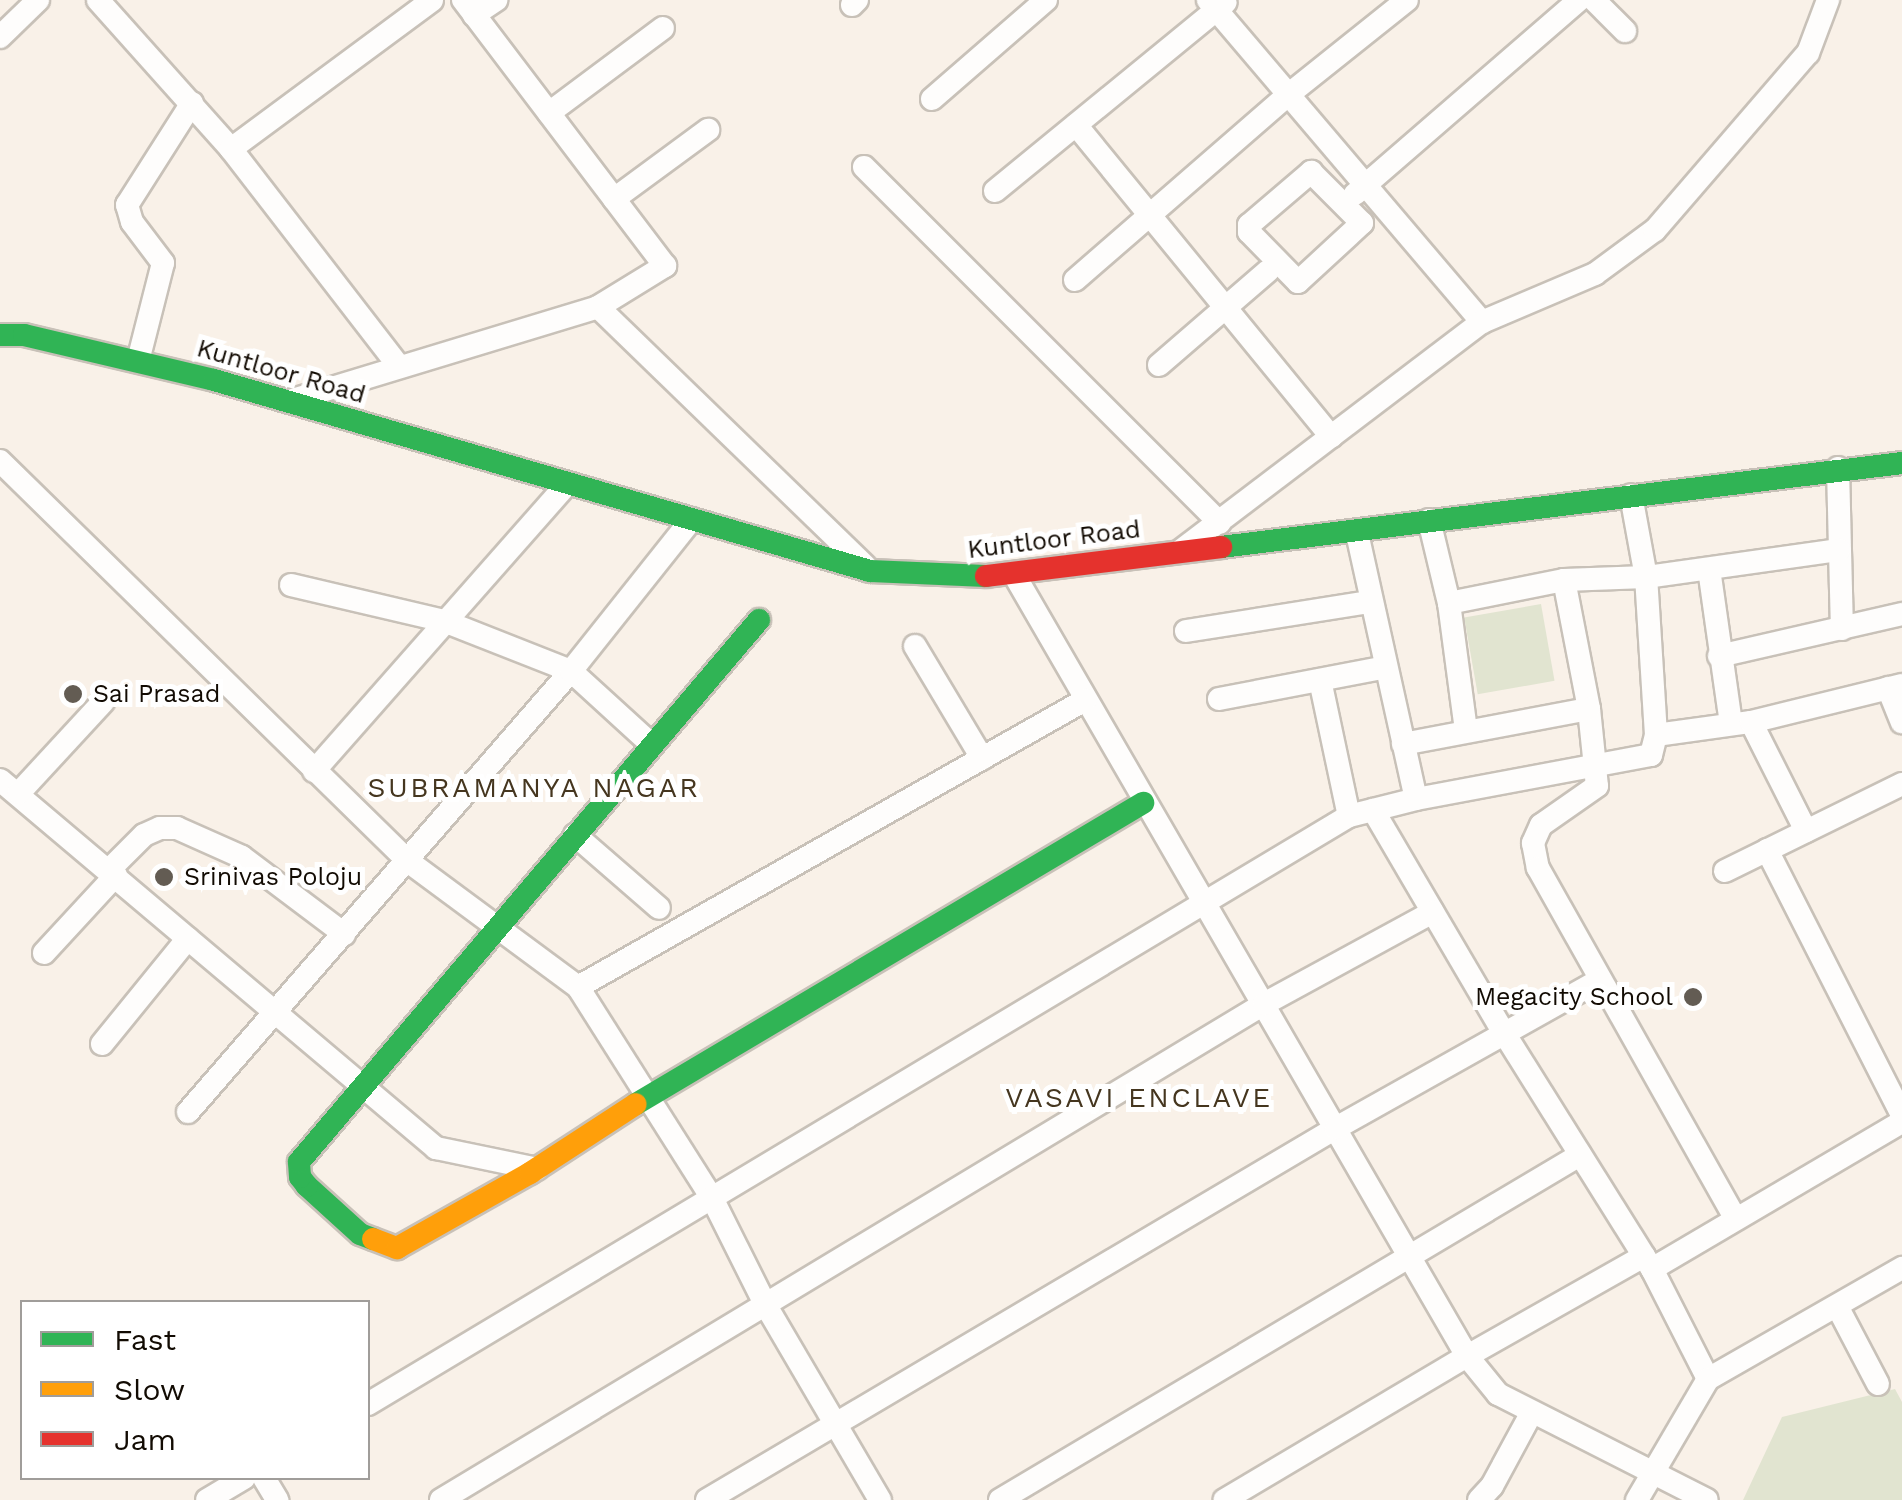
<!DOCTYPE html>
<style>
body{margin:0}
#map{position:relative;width:1902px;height:1500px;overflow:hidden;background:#f9f1e8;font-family:"Work Sans",sans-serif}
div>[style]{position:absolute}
.green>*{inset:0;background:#e1e4d0;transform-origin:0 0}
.roads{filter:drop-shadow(2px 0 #c8c1b8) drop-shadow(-2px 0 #c8c1b8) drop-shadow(0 2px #c8c1b8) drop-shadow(0 -2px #c8c1b8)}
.street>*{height:22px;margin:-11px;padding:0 11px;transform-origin:11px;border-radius:11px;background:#fefdfc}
.fast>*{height:22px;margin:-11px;padding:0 11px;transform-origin:11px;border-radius:11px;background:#30b455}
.slow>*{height:22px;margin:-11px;padding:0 11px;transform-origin:11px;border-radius:11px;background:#ff9f0a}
.jam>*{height:22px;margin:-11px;padding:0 11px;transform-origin:11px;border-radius:11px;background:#e5322d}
.dots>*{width:28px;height:28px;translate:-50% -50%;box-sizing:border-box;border:5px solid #fff;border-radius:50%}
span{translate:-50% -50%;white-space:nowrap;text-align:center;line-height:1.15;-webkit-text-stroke:10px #fff;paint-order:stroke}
.street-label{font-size:25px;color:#120b03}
.poi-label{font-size:25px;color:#120b03}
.left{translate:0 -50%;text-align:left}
.right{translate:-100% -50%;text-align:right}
.neighbourhood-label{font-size:28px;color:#45361f;letter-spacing:2.5px}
.legend{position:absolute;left:20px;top:1300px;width:350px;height:180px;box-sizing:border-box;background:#fff;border:2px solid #a09d9a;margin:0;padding:12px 18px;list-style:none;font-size:30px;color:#120b03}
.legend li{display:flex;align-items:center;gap:20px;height:50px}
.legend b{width:50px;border:2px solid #a09d9a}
</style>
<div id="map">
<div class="green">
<i style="left:1541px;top:604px;width:78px;height:78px;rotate:80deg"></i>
<i style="clip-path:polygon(1895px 1389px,1902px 1402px,1902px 1500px,1743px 1500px,1782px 1417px)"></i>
</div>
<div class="roads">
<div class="street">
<i style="left:98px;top:0;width:200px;rotate:48.2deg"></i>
<i style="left:231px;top:149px;width:274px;rotate:52.3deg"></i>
<i style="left:1208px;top:0;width:423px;rotate:49.6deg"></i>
<i style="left:1594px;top:0;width:44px;rotate:45deg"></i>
<i style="left:852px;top:5px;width:7px;rotate:-45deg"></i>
<i style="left:474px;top:15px;width:27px;rotate:-34deg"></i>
<i style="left:0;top:37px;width:53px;rotate:-44.2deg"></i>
<i style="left:932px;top:99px;width:151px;rotate:-41deg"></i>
<i style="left:549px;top:113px;width:142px;rotate:-36.7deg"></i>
<i style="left:1076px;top:125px;width:403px;rotate:50.7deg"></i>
<i style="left:231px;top:149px;width:250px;rotate:-36.5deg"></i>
<i style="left:864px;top:167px;width:503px;rotate:45deg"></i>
<i style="left:1311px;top:172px;width:72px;rotate:45deg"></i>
<i style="left:1362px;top:223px;width:87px;rotate:137.3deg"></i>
<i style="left:1298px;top:282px;width:70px;rotate:-134.4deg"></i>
<i style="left:1249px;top:232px;width:7px;rotate:-90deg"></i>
<i style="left:1249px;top:225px;width:82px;rotate:-40.5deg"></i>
<i style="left:995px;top:191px;width:298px;rotate:-39.3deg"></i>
<i style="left:1355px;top:194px;width:296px;rotate:-40.9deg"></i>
<i style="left:614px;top:199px;width:117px;rotate:-36.3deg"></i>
<i style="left:1075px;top:280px;width:282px;rotate:-41deg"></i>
<i style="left:1288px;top:95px;width:152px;rotate:-38.6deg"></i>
<i style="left:598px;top:307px;width:372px;rotate:44.1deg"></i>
<i style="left:138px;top:361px;width:101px;rotate:-75.7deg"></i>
<i style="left:163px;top:263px;width:51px;rotate:-127.1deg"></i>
<i style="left:132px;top:222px;width:18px;rotate:-106deg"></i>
<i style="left:127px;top:205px;width:121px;rotate:-57.5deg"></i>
<i style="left:1159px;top:365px;width:144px;rotate:-40.8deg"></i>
<i style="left:289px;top:401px;width:323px;rotate:-16.9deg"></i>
<i style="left:598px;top:307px;width:79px;rotate:-31.5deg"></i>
<i style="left:665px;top:266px;width:334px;rotate:-127.2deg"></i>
<i style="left:0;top:461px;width:573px;rotate:44.43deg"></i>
<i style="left:409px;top:862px;width:210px;rotate:36.5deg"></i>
<i style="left:578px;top:987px;width:250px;rotate:57.6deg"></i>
<i style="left:712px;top:1198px;width:119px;rotate:63.4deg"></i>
<i style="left:765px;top:1304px;width:227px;rotate:59.6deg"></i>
<i style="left:1838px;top:468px;width:161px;rotate:88.6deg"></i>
<i style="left:1429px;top:520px;width:85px;rotate:76.5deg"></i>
<i style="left:1449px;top:603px;width:129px;rotate:82.4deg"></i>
<i style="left:1357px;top:533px;width:272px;rotate:77.5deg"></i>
<i style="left:1180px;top:551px;width:379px;rotate:-37.2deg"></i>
<i style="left:1482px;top:322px;width:123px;rotate:-23deg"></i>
<i style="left:1595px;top:274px;width:74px;rotate:-36.3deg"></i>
<i style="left:1655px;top:230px;width:234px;rotate:-49.2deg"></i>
<i style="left:1808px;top:53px;width:57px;rotate:-69.3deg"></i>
<i style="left:1709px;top:569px;width:156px;rotate:81.9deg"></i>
<i style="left:1015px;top:576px;width:902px;rotate:59.91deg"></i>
<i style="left:1467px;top:1356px;width:282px;rotate:149.3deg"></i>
<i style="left:1564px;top:580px;width:131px;rotate:79deg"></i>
<i style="left:1589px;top:709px;width:77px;rotate:84.1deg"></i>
<i style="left:1597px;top:786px;width:68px;rotate:145.1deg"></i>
<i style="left:1541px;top:825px;width:20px;rotate:114deg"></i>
<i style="left:1533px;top:843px;width:25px;rotate:79deg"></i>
<i style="left:1538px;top:868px;width:402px;rotate:60.6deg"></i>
<i style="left:291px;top:585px;width:157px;rotate:13.2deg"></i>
<i style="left:444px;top:621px;width:136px;rotate:21.5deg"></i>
<i style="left:571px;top:671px;width:110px;rotate:42.4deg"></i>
<i style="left:1449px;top:603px;width:117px;rotate:-11.3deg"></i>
<i style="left:1564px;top:580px;width:82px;rotate:-2.1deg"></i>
<i style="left:1646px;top:577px;width:195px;rotate:-8deg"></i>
<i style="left:1186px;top:631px;width:186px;rotate:-9deg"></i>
<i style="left:915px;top:646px;width:131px;rotate:59.1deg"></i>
<i style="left:1719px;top:656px;width:188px;rotate:-12.9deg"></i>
<i style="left:1320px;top:680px;width:139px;rotate:78deg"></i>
<i style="left:1888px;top:688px;width:37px;rotate:68deg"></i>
<i style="left:1219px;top:699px;width:170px;rotate:-10.8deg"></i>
<i style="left:1751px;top:722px;width:122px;rotate:63.2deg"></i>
<i style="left:1656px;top:735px;width:96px;rotate:-7.8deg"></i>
<i style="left:1751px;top:722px;width:155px;rotate:-13.8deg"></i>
<i style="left:1403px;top:744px;width:189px;rotate:-10.7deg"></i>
<i style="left:314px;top:771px;width:383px;rotate:-48.6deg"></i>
<i style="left:0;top:780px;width:571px;rotate:40.17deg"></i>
<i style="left:436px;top:1148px;width:103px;rotate:11.7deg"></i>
<i style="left:19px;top:793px;width:124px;rotate:-47.3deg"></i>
<i style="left:1373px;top:810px;width:259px;rotate:59.6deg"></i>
<i style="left:1504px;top:1033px;width:279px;rotate:57.9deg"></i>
<i style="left:1652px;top:1269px;width:290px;rotate:-30.5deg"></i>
<i style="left:575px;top:835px;width:111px;rotate:41deg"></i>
<i style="left:1767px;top:850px;width:297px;rotate:63deg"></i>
<i style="left:109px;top:870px;width:49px;rotate:-45deg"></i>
<i style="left:144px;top:835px;width:17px;rotate:-24deg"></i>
<i style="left:160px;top:828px;width:17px"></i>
<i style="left:177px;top:828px;width:71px;rotate:24deg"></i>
<i style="left:242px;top:857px;width:128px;rotate:37deg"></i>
<i style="left:1725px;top:871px;width:197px;rotate:-26.2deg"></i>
<i style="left:44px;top:953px;width:106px;rotate:-47.3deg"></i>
<i style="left:578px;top:987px;width:583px;rotate:-29.51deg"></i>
<i style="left:102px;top:1044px;width:136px;rotate:-50.9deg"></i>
<i style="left:188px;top:1112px;width:584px;rotate:-49.03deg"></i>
<i style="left:571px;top:671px;width:194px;rotate:-51.5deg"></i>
<i style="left:1644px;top:1256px;width:203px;rotate:150.5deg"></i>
<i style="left:1467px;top:1356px;width:49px;rotate:50.8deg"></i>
<i style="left:1498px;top:1394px;width:234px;rotate:26.9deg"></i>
<i style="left:1652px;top:1269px;width:123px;rotate:63deg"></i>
<i style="left:1708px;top:1379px;width:224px;rotate:-29.8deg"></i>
<i style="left:1837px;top:1306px;width:88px;rotate:62.3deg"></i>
<i style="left:368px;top:1404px;width:1144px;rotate:-30.94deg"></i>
<i style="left:1349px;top:816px;width:69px;rotate:-14.2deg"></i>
<i style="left:1416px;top:799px;width:239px;rotate:-10.6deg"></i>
<i style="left:1651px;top:755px;width:21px;rotate:-76deg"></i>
<i style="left:1656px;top:735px;width:158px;rotate:-93.6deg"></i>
<i style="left:1646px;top:577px;width:83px;rotate:-100.4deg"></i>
<i style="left:264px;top:1478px;width:26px;rotate:59deg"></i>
<i style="left:207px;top:1500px;width:43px;rotate:-30.7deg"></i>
<i style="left:441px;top:1500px;width:961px;rotate:-31.08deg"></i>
<i style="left:1264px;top:1004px;width:192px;rotate:-28.6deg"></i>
<i style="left:707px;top:1500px;width:731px;rotate:-30.6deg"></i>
<i style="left:1336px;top:1128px;width:303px;rotate:-29.3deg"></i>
<i style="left:1000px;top:1500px;width:675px;rotate:-30.75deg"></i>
<i style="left:1479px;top:1500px;width:19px;rotate:-47deg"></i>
<i style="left:1492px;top:1486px;width:84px;rotate:-61.6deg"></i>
<i style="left:1637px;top:1500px;width:140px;rotate:-59.6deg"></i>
</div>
<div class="fast">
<i style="left:0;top:335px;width:24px"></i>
<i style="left:24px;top:335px;width:195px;rotate:13.3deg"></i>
<i style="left:214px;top:380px;width:683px;rotate:16.23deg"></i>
<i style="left:870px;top:571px;width:116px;rotate:2.5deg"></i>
<i style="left:1221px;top:547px;width:686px;rotate:-7.03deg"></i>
<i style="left:636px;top:1104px;width:590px;rotate:-30.7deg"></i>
<i style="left:373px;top:1239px;width:14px;rotate:-159deg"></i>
<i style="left:360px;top:1234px;width:72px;rotate:-137.8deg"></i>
<i style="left:307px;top:1186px;width:11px;rotate:-128deg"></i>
<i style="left:300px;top:1177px;width:15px;rotate:-94deg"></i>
<i style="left:299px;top:1162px;width:711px;rotate:-49.68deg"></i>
</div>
<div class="slow">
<i style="left:373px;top:1239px;width:26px;rotate:21deg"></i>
<i style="left:397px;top:1248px;width:153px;rotate:-29.4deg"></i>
<i style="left:530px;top:1173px;width:126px;rotate:-33.1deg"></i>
</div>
<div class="jam">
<i style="left:986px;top:576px;width:237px;rotate:-7deg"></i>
</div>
</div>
<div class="dots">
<i style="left:73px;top:694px;background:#635c53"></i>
<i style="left:164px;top:877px;background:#635c53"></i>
<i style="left:1693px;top:997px;background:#635c53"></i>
</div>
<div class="street-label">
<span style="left:281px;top:372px;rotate:16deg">Kuntloor Road</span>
<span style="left:1054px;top:540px;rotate:-7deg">Kuntloor Road</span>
</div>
<div class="poi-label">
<span class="left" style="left:93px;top:694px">Sai Prasad</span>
<span class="left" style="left:184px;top:877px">Srinivas Poloju</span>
<span class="right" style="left:1673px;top:997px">Megacity School</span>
</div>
<div class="neighbourhood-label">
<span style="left:534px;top:788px">SUBRAMANYA NAGAR</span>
<span style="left:1139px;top:1098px">VASAVI ENCLAVE</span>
</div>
<ul class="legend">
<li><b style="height:12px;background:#30b455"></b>Fast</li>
<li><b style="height:12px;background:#ff9f0a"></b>Slow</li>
<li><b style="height:12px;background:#e5322d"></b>Jam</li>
</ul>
</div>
